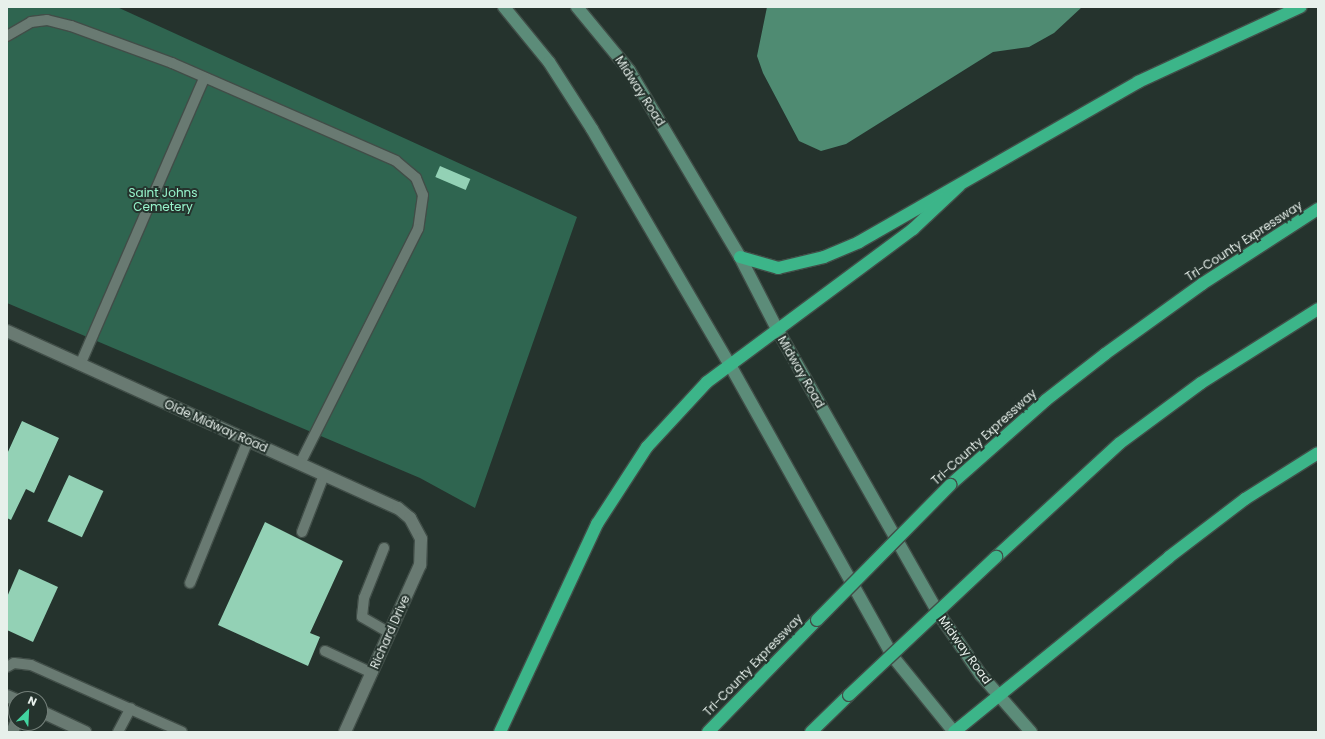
<!DOCTYPE html>
<style>
body{margin:0}
#map{position:relative;width:1325px;height:739px;overflow:hidden;background:#25332d;font-family:Poppins,sans-serif}
div>[style]{position:absolute}
.green>*{inset:0;background:#2f6550}
.water>*{inset:0;background:#4f8b72}
.building>*{inset:0;background:#93d1b5;transform-origin:0 0}
.roads{filter:drop-shadow(1px 0 #414e48) drop-shadow(-1px 0 #414e48) drop-shadow(0 1px #414e48) drop-shadow(0 -1px #414e48)}
.lane>*{height:10px;margin:-5px;padding:0 5px;transform-origin:5px;border-radius:5px;background:#697a72}
.street>*{height:12px;margin:-6px;padding:0 6px;transform-origin:6px;border-radius:6px;background:#697a72}
.secondary>*{height:12px;margin:-6px;padding:0 6px;transform-origin:6px;border-radius:6px;background:#5c8c79}
.highway>*{height:12px;margin:-6px;padding:0 6px;transform-origin:6px;border-radius:6px;background:#3cb589}
.bridges{filter:drop-shadow(1px 0 #414e48) drop-shadow(-1px 0 #414e48) drop-shadow(0 1px #414e48) drop-shadow(0 -1px #414e48)}
.highway-bridge>*{height:12px;margin:-6px;padding:0 6px;transform-origin:6px;border-radius:6px;background:#3cb589}
span{translate:-50% -50%;white-space:nowrap;text-align:center;line-height:1.15;-webkit-text-stroke:4px #25332d;paint-order:stroke}
.street-label{font-size:12px;color:#e7f0eb}
.park-label{font-size:12px;color:#97f4cc}
.frame{position:absolute;inset:0;border:8px solid #e7f0eb;pointer-events:none}
.north{position:absolute;left:8px;top:691px;width:40px;height:40px;box-sizing:border-box;background:#25332d;border:1px solid #737f79;border-radius:50%;rotate:24deg;font-size:11px;font-weight:700;line-height:16px;text-align:center;color:#e7f0eb}
.north::after{content:'';display:block;margin:auto;width:14px;height:18px;background:#42d4a0;clip-path:polygon(50% 0,100% 100%,50% 72%,0 100%)}
</style>
<div id="map">
<div class="green">
<i style="clip-path:polygon(7px 7px,117px 7px,577px 217px,475px 508px,420px 478px,7px 303px)"></i>
</div>
<div class="water">
<i style="clip-path:polygon(767px 7px,1082px 7px,1054px 33px,1029px 47px,993px 52px,846px 144px,821px 151px,799px 141px,763px 73px,757px 56px)"></i>
</div>
<div class="building">
<i style="left:440px;top:166px;width:33px;height:12px;rotate:23deg"></i>
<i style="clip-path:polygon(22px 421px,59px 438px,34px 493px,26px 489px,11px 520px,7px 518px,7px 454px)"></i>
<i style="left:69px;top:475px;width:38px;height:51px;rotate:25deg"></i>
<i style="clip-path:polygon(265px 522px,343px 561px,310px 633px,320px 637px,308px 666px,218px 625px)"></i>
<i style="clip-path:polygon(19px 569px,58px 587px,33px 642px,7px 630px,7px 597px)"></i>
</div>
<div class="roads">
<div class="lane">
<i style="left:7px;top:36px;width:28px;rotate:-30deg"></i>
<i style="left:31px;top:22px;width:16px;rotate:-7deg"></i>
<i style="left:47px;top:20px;width:25px;rotate:14deg"></i>
<i style="left:71px;top:26px;width:108px;rotate:20.1deg"></i>
<i style="left:172px;top:63px;width:244px;rotate:23.6deg"></i>
<i style="left:396px;top:161px;width:26px;rotate:40deg"></i>
<i style="left:416px;top:178px;width:18px;rotate:68deg"></i>
<i style="left:423px;top:195px;width:34px;rotate:98deg"></i>
<i style="left:418px;top:229px;width:263px;rotate:116.7deg"></i>
<i style="left:80px;top:365px;width:313px;rotate:-66.6deg"></i>
<i style="left:302px;top:532px;width:61px;rotate:-68.9deg"></i>
<i style="left:384px;top:548px;width:54px;rotate:111.8deg"></i>
<i style="left:364px;top:598px;width:19px;rotate:96deg"></i>
<i style="left:362px;top:617px;width:32px;rotate:30deg"></i>
<i style="left:190px;top:583px;width:154px;rotate:-67.9deg"></i>
<i style="left:325px;top:651px;width:52px;rotate:25.1deg"></i>
<i style="left:7px;top:667px;width:8px;rotate:-30deg"></i>
<i style="left:14px;top:663px;width:17px;rotate:7deg"></i>
<i style="left:31px;top:665px;width:165px;rotate:23.9deg"></i>
<i style="left:118px;top:732px;width:27px;rotate:-62deg"></i>
</div>
<div class="street">
<i style="left:7px;top:331px;width:429px;rotate:24.4deg"></i>
<i style="left:398px;top:508px;width:16px;rotate:40deg"></i>
<i style="left:410px;top:518px;width:24px;rotate:62deg"></i>
<i style="left:421px;top:539px;width:26px;rotate:92deg"></i>
<i style="left:420px;top:565px;width:183px;rotate:114.2deg"></i>
<i style="left:7px;top:696px;width:10px;rotate:24deg"></i>
<i style="left:40px;top:711px;width:50px;rotate:25deg"></i>
<i style="left:12px;top:732px;width:10px;rotate:-66deg"></i>
</div>
<div class="secondary">
<i style="left:504px;top:7px;width:71px;rotate:50.7deg"></i>
<i style="left:549px;top:62px;width:80px;rotate:57.3deg"></i>
<i style="left:592px;top:129px;width:273px;rotate:59.7deg"></i>
<i style="left:730px;top:365px;width:336px;rotate:60.8deg"></i>
<i style="left:894px;top:658px;width:95px;rotate:51deg"></i>
<i style="left:577px;top:7px;width:82px;rotate:50.5deg"></i>
<i style="left:629px;top:70px;width:217px;rotate:59.3deg"></i>
<i style="left:740px;top:257px;width:81px;rotate:62.8deg"></i>
<i style="left:777px;top:329px;width:328px;rotate:60.4deg"></i>
<i style="left:939px;top:614px;width:74px;rotate:55.5deg"></i>
<i style="left:981px;top:675px;width:76px;rotate:48.7deg"></i>
</div>
<div class="highway">
<i style="left:740px;top:257px;width:40px;rotate:16deg"></i>
<i style="left:778px;top:268px;width:47px;rotate:-13.4deg"></i>
<i style="left:824px;top:257px;width:38px;rotate:-23deg"></i>
<i style="left:859px;top:242px;width:322px;rotate:-29.8deg"></i>
<i style="left:1138px;top:82px;width:179px;rotate:-24.8deg"></i>
<i style="left:950px;top:485px;width:128px;rotate:-41.5deg"></i>
<i style="left:1046px;top:400px;width:75px;rotate:-37.9deg"></i>
<i style="left:1105px;top:354px;width:120px;rotate:-35.8deg"></i>
<i style="left:1202px;top:284px;width:138px;rotate:-32.9deg"></i>
<i style="left:996px;top:557px;width:168px;rotate:-42.6deg"></i>
<i style="left:1120px;top:443px;width:101px;rotate:-36.5deg"></i>
<i style="left:1201px;top:383px;width:138px;rotate:-32.3deg"></i>
<i style="left:500px;top:732px;width:230px;rotate:-65deg"></i>
<i style="left:597px;top:524px;width:92px;rotate:-57deg"></i>
<i style="left:647px;top:447px;width:88px;rotate:-47.3deg"></i>
<i style="left:707px;top:382px;width:257px;rotate:-36.6deg"></i>
<i style="left:913px;top:229px;width:63px;rotate:-43.1deg"></i>
<i style="left:708px;top:732px;width:156px;rotate:-45.8deg"></i>
<i style="left:811px;top:732px;width:53px;rotate:-44.2deg"></i>
<i style="left:954px;top:732px;width:277px;rotate:-39.1deg"></i>
<i style="left:1169px;top:557px;width:96px;rotate:-37.3deg"></i>
<i style="left:1245px;top:499px;width:86px;rotate:-32.2deg"></i>
</div>
</div>
<div class="bridges">
<div class="highway-bridge">
<i style="left:817px;top:620px;width:190px;rotate:-45.4deg"></i>
<i style="left:849px;top:695px;width:202px;rotate:-43.2deg"></i>
</div>
</div>
<div class="street-label">
<span style="left:640px;top:91px;rotate:57deg">Midway Road</span>
<span style="left:1244px;top:241px;rotate:-33deg">Tri-County Expressway</span>
<span style="left:801px;top:372px;rotate:60deg">Midway Road</span>
<span style="left:216px;top:426px;rotate:24deg">Olde Midway Road</span>
<span style="left:984px;top:437px;rotate:-42deg">Tri-County Expressway</span>
<span style="left:390px;top:632px;rotate:-66deg">Richard Drive</span>
<span style="left:965px;top:650px;rotate:54deg">Midway Road</span>
<span style="left:753px;top:665px;rotate:-46deg">Tri-County Expressway</span>
</div>
<div class="park-label">
<span style="left:163px;top:200px">Saint Johns<br>Cemetery</span>
</div>
<div class="frame"></div>
<div class="north">N</div>
</div>
